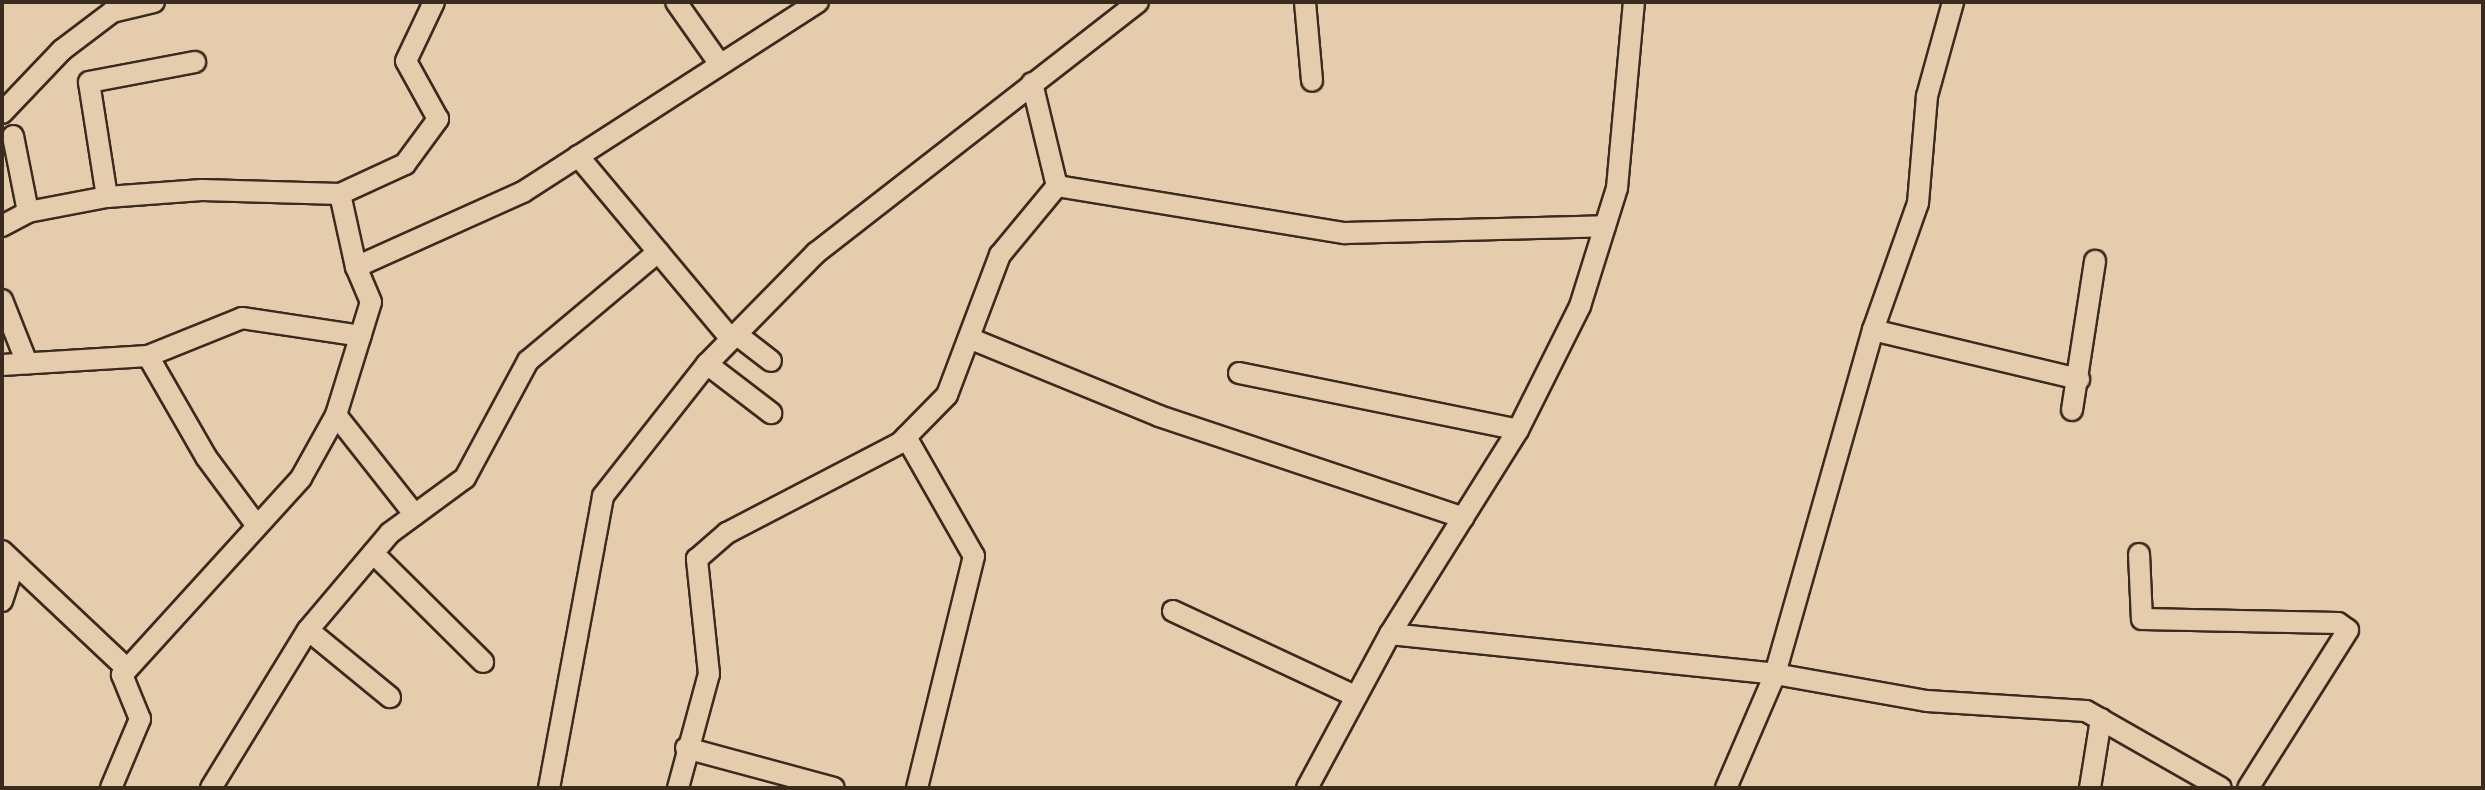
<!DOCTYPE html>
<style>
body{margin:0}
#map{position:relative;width:2485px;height:790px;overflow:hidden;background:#e5ccad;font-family:"Comic Neue",sans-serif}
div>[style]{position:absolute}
.roads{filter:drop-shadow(2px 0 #3b2a1e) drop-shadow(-2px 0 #3b2a1e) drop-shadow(0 2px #3b2a1e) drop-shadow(0 -2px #3b2a1e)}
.street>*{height:20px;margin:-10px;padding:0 10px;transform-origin:10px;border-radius:10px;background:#e5ccad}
span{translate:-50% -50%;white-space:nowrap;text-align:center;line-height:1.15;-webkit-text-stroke:8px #e5ccad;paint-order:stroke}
.frame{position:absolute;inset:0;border:4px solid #3b2a1e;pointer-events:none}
</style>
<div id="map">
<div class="roads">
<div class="street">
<i style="left:676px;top:2px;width:75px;rotate:54.8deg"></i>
<i style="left:1305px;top:2px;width:79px;rotate:84.9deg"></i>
<i style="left:1032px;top:83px;width:106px;rotate:76.4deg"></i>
<i style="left:1057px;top:186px;width:292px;rotate:9.3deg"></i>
<i style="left:1345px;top:233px;width:260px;rotate:-1.5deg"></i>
<i style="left:2px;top:113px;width:87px;rotate:-46.4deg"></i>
<i style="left:62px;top:50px;width:63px;rotate:-37.2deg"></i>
<i style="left:112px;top:12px;width:43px;rotate:-13.4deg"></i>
<i style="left:13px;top:136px;width:77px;rotate:78.8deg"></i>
<i style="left:578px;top:156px;width:239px;rotate:50.1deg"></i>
<i style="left:340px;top:194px;width:75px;rotate:77.6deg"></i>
<i style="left:107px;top:197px;width:116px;rotate:-98.9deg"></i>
<i style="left:89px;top:82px;width:108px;rotate:-10.7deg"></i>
<i style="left:2px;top:226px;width:30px;rotate:-28deg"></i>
<i style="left:28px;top:212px;width:80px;rotate:-10.8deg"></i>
<i style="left:107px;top:197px;width:95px;rotate:-4.2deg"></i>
<i style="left:202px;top:190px;width:138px;rotate:1.7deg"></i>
<i style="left:340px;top:194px;width:72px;rotate:-24.8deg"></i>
<i style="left:405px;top:164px;width:56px;rotate:-53.7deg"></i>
<i style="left:438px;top:119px;width:66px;rotate:-118.9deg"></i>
<i style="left:406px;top:61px;width:65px;rotate:-64.6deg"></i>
<i style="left:2px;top:300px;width:68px;rotate:68.4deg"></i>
<i style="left:1873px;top:330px;width:212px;rotate:13.4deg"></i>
<i style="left:736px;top:334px;width:44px;rotate:37.6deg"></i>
<i style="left:969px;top:338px;width:205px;rotate:22.3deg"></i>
<i style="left:1159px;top:416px;width:321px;rotate:18.5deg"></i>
<i style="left:148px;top:356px;width:116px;rotate:60.1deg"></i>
<i style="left:206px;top:457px;width:86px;rotate:53.5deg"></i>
<i style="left:707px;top:364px;width:81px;rotate:37.4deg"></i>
<i style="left:2px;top:365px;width:146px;rotate:-3.5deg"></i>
<i style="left:148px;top:356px;width:101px;rotate:-22deg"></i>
<i style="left:242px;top:318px;width:120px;rotate:8.6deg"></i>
<i style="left:1239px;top:373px;width:285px;rotate:11.5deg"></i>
<i style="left:2072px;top:410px;width:151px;rotate:-81.2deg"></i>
<i style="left:336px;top:415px;width:127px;rotate:51.7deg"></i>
<i style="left:906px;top:437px;width:137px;rotate:60.3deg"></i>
<i style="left:974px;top:556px;width:239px;rotate:103.8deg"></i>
<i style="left:2px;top:551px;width:172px;rotate:43.3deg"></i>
<i style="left:373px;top:553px;width:155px;rotate:44.7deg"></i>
<i style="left:2139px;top:554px;width:65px;rotate:87.4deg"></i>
<i style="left:2142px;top:619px;width:196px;rotate:1.2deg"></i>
<i style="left:2338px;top:623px;width:12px;rotate:35deg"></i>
<i style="left:2348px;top:630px;width:187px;rotate:122.3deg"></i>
<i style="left:2px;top:601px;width:38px;rotate:-72deg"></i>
<i style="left:1173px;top:611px;width:201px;rotate:25deg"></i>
<i style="left:308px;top:630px;width:106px;rotate:39.3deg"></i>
<i style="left:1390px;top:634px;width:241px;rotate:-57.9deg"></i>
<i style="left:1518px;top:430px;width:139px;rotate:-63.4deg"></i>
<i style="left:1580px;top:306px;width:124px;rotate:-72.6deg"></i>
<i style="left:1617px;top:188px;width:187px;rotate:-84.8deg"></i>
<i style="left:686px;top:748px;width:153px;rotate:15.1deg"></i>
<i style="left:111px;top:788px;width:75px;rotate:-67.2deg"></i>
<i style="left:140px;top:719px;width:48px;rotate:-112.2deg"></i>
<i style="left:122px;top:675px;width:266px;rotate:-47.7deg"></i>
<i style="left:301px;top:478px;width:72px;rotate:-60.9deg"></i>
<i style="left:336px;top:415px;width:118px;rotate:-72.8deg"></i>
<i style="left:371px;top:302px;width:38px;rotate:-113deg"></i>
<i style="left:356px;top:267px;width:183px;rotate:-24.2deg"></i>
<i style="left:523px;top:192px;width:351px;rotate:-32.8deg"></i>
<i style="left:211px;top:788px;width:185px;rotate:-58.5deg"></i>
<i style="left:308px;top:630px;width:127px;rotate:-49.8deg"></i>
<i style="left:390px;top:533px;width:93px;rotate:-36.3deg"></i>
<i style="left:465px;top:478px;width:133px;rotate:-61.7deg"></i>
<i style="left:528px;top:361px;width:170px;rotate:-40deg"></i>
<i style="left:549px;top:788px;width:297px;rotate:-79.5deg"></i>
<i style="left:603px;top:496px;width:168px;rotate:-51.8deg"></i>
<i style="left:707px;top:364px;width:156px;rotate:-45.5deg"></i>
<i style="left:816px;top:253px;width:408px;rotate:-37.9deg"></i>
<i style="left:678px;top:788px;width:118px;rotate:-74.8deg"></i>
<i style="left:709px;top:674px;width:116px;rotate:-96deg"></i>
<i style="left:697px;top:559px;width:40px;rotate:-41deg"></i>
<i style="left:727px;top:533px;width:195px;rotate:-27.5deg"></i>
<i style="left:900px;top:443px;width:67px;rotate:-45.6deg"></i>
<i style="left:947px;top:395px;width:150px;rotate:-69.3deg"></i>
<i style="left:1000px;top:255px;width:89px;rotate:-50.4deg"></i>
<i style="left:1307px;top:788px;width:175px;rotate:-61.7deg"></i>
<i style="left:1390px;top:634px;width:387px;rotate:5.9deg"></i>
<i style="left:1775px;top:674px;width:154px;rotate:10.1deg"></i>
<i style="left:1927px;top:701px;width:159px;rotate:3.6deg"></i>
<i style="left:2086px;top:711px;width:155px;rotate:29.7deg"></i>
<i style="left:1726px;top:788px;width:124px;rotate:-66.7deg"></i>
<i style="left:1775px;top:674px;width:358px;rotate:-74.1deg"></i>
<i style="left:1873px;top:330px;width:135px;rotate:-70.5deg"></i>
<i style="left:1918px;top:203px;width:107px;rotate:-85.2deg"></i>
<i style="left:1927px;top:96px;width:98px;rotate:-74.5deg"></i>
<i style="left:2090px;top:788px;width:70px;rotate:-80.9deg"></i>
</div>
</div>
<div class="frame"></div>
</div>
